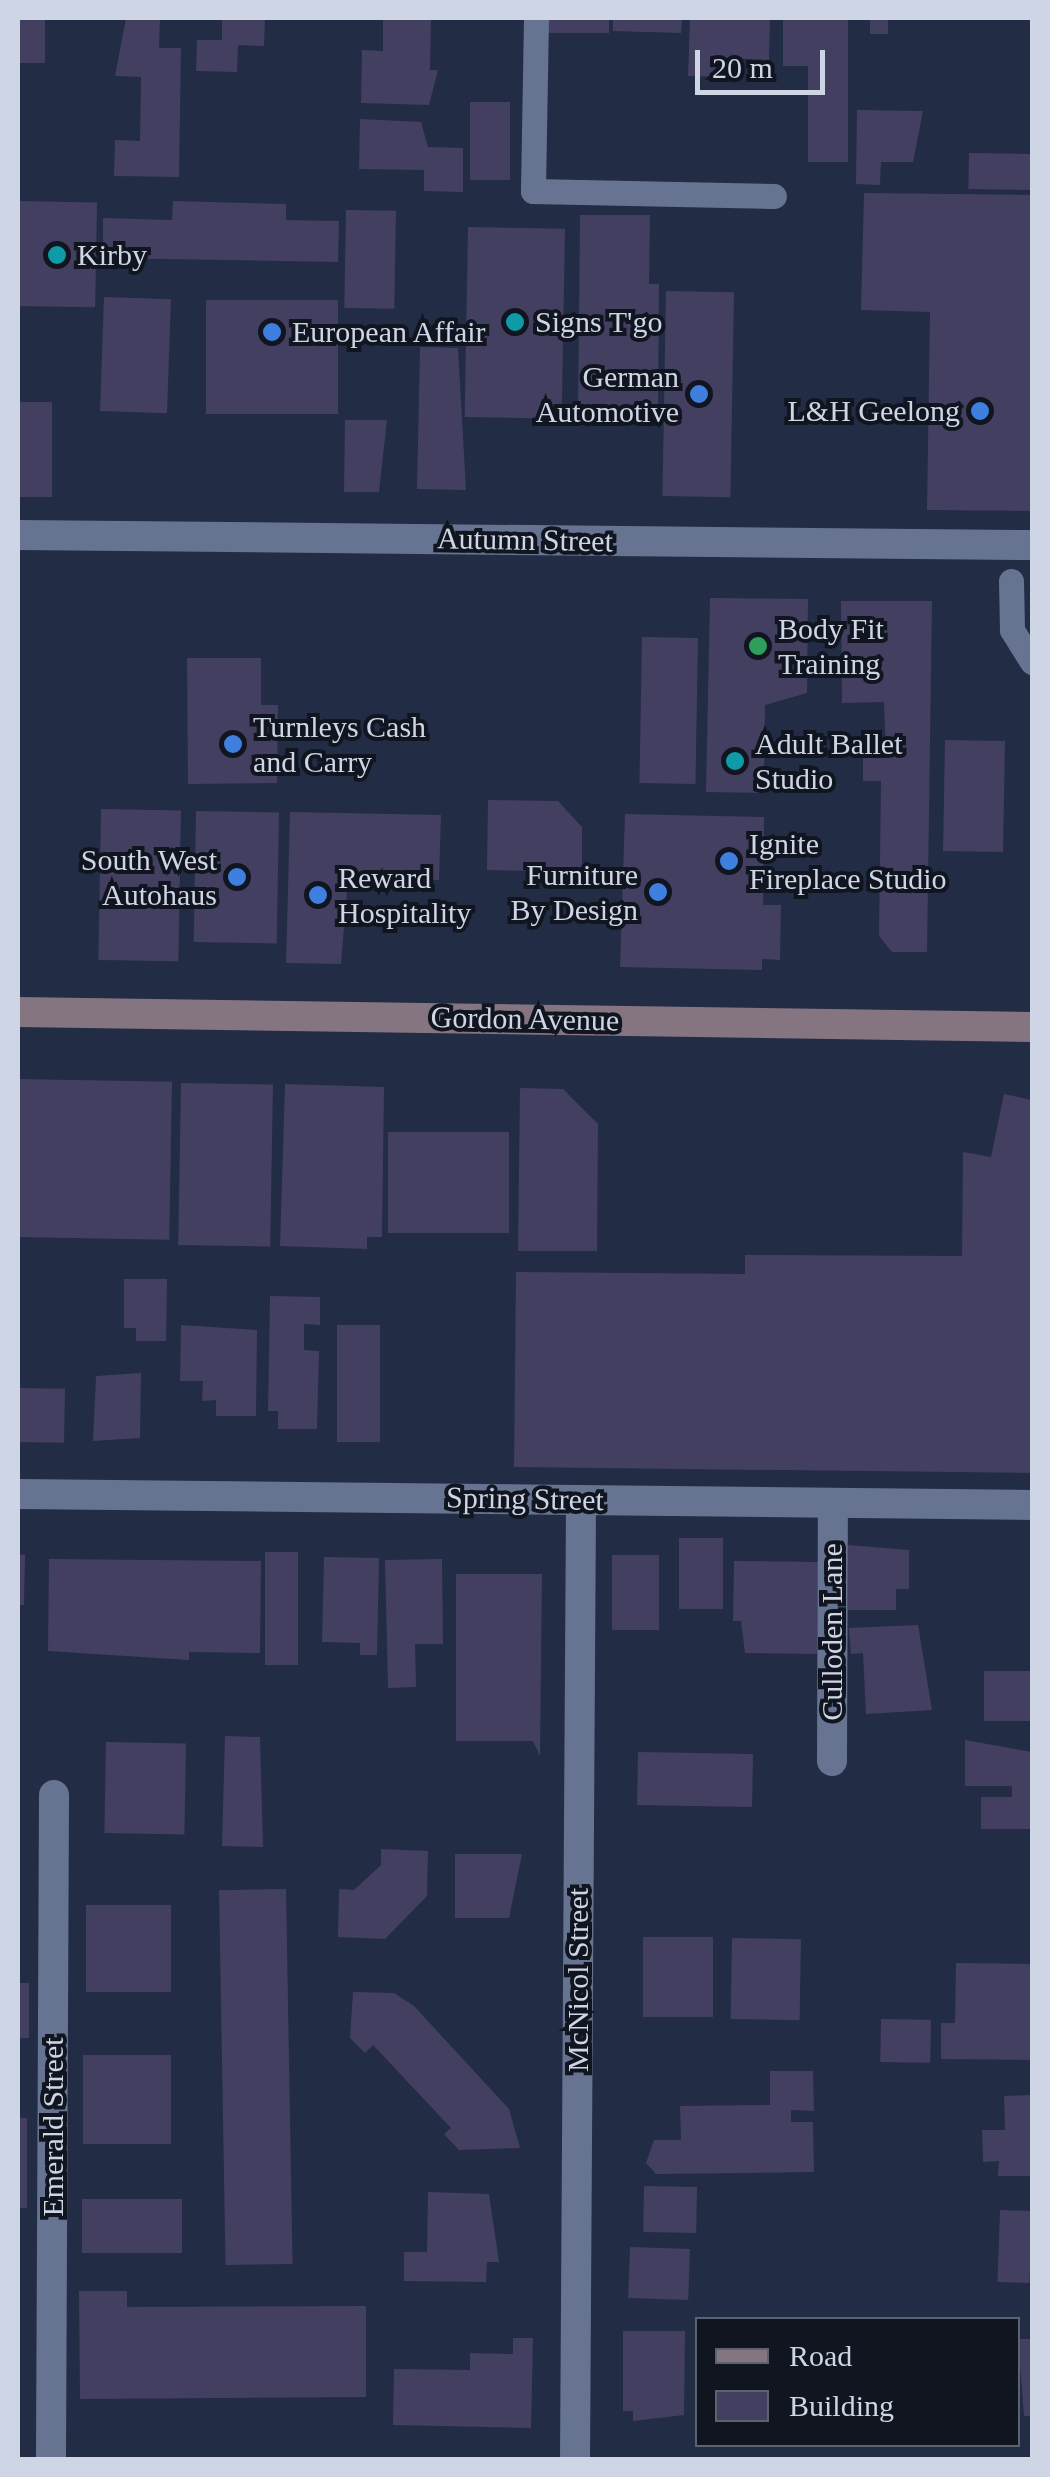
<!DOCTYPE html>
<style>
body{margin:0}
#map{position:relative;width:1050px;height:2477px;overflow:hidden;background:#222c45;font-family:"Times New Roman",serif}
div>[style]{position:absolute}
.building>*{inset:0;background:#433f60;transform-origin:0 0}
.lane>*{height:25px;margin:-12.5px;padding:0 12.5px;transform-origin:12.5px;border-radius:12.5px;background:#677491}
.street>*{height:30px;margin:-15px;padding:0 15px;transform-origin:15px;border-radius:15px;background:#677491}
.secondary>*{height:30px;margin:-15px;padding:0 15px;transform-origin:15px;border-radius:15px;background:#857580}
.dots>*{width:28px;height:28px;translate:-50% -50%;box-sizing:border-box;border:5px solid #101520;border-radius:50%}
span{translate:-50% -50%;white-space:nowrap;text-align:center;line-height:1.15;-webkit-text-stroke:8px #101520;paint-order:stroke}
.poi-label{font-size:30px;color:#ced5e5}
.left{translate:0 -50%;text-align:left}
.right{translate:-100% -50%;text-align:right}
.street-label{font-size:30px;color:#ced5e5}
.frame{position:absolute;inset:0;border:20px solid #ced5e5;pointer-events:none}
.legend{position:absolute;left:695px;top:2317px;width:325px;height:130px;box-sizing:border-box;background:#101520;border:2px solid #5c626f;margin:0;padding:12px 18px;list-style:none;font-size:30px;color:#ced5e5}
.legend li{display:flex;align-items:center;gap:20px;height:50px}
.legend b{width:50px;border:2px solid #5c626f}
.scale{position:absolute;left:695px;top:50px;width:130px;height:45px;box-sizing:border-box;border:5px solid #ced5e5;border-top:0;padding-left:12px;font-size:30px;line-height:35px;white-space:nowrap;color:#ced5e5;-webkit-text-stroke:8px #101520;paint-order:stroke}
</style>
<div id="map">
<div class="building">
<i style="left:18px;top:18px;width:27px;height:45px"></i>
<i style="clip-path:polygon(126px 18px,160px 18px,159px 48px,181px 48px,179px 177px,114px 176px,115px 140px,140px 141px,141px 77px,115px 76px)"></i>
<i style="clip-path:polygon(222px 18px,265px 18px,264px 46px,238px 45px,237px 72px,196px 71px,197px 40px,222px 40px)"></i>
<i style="clip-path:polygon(383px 18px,431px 18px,430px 70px,438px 70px,429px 105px,361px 103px,362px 50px,383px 51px)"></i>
<i style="left:544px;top:18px;width:65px;height:15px"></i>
<i style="clip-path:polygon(613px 18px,682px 18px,681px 33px,613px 31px)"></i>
<i style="clip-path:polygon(690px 18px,770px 18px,769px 60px,731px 58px,731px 77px,688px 76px)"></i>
<i style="clip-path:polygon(783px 18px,848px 18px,848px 162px,808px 162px,808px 66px,783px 66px)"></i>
<i style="left:870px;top:18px;width:18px;height:16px"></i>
<i style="left:470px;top:102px;width:40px;height:78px"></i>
<i style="clip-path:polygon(857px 110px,923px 111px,913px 162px,881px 162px,880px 185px,856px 184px)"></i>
<i style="clip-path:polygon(360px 119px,421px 122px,428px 147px,463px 148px,463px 192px,424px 191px,424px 170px,359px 169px)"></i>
<i style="left:969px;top:153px;width:63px;height:36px;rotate:1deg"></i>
<i style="clip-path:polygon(864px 193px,1032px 195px,1032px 511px,927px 510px,930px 312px,861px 310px)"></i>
<i style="left:18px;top:201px;width:79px;height:105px;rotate:1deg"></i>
<i style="clip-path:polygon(173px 201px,286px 204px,286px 220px,339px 221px,338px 262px,103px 258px,103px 218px,172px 220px)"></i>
<i style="left:346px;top:210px;width:50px;height:98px;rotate:1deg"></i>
<i style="clip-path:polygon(580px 215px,650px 215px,649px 284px,659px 284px,658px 418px,578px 417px)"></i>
<i style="left:468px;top:227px;width:97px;height:190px;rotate:1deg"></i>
<i style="left:666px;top:291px;width:68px;height:205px;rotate:1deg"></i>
<i style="left:104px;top:297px;width:67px;height:114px;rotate:2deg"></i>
<i style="left:206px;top:300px;width:132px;height:114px"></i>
<i style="clip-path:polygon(420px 347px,458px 348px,466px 490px,417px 489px)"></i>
<i style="left:18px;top:402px;width:34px;height:95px"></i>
<i style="clip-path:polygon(345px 420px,387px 420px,379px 492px,344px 492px)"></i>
<i style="clip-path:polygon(710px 598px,808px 599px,807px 693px,765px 705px,764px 793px,706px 792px)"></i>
<i style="clip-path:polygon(841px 601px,932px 601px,927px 952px,892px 952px,879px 936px,881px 781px,863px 781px,863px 758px,886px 758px,884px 702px,842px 703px)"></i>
<i style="left:642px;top:637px;width:56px;height:146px;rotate:1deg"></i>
<i style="clip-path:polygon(187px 658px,261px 658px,261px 705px,278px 705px,277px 783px,188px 784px)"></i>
<i style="left:945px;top:740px;width:60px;height:111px;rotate:1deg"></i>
<i style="clip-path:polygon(488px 800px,558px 801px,582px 827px,582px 872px,487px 870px)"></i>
<i style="left:101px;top:809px;width:80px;height:151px;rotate:1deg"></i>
<i style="left:196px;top:811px;width:83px;height:131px;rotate:1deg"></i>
<i style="clip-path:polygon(290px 812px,441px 815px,439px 880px,348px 878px,341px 964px,286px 963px)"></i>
<i style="clip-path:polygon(625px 814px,764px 817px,763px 905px,781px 905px,780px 960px,762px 959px,762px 970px,620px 967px)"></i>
<i style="left:18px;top:1079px;width:154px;height:158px;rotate:1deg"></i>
<i style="left:181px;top:1083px;width:92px;height:162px;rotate:1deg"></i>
<i style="clip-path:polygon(285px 1084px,384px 1087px,382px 1237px,367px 1237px,367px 1249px,280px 1246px)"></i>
<i style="clip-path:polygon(520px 1088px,563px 1089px,598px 1124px,597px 1251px,518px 1251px)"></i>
<i style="clip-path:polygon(1004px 1094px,1032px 1100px,1032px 1473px,514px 1467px,516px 1272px,745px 1274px,745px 1255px,962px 1256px,963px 1152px,991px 1157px)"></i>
<i style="left:388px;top:1132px;width:121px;height:101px"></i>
<i style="clip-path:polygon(124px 1279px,167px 1279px,166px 1341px,136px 1341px,136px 1328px,124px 1328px)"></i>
<i style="clip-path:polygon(270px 1296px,320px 1297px,320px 1325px,304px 1324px,304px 1350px,319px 1351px,317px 1429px,278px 1429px,278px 1411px,268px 1411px)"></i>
<i style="clip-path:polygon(181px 1325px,257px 1330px,256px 1416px,216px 1416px,216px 1400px,202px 1401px,203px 1381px,180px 1381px)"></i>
<i style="left:337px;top:1325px;width:43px;height:117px"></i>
<i style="clip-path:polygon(141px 1373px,140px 1438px,93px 1441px,96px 1376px)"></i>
<i style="left:18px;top:1388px;width:47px;height:54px;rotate:1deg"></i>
<i style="left:679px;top:1538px;width:44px;height:71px"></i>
<i style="clip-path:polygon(848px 1545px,909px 1550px,909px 1589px,896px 1589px,896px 1610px,848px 1610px)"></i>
<i style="left:298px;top:1552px;width:113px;height:33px;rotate:90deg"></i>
<i style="clip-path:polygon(18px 1554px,25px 1555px,24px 1605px,18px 1605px)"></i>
<i style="left:612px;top:1555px;width:47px;height:75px"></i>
<i style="clip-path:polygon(324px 1557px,379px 1558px,377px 1655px,360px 1655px,360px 1643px,322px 1642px)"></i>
<i style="clip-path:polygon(49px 1559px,261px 1561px,260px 1653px,189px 1652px,189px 1660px,48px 1651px)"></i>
<i style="clip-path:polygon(442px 1559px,443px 1644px,415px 1644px,416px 1687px,388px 1688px,385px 1560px)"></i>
<i style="clip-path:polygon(734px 1561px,818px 1562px,817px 1654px,745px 1653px,741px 1621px,733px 1621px)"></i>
<i style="clip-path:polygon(456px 1574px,542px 1574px,540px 1756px,533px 1741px,456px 1741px)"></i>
<i style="clip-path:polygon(918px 1625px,932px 1710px,866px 1714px,863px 1653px,851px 1654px,849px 1628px)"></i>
<i style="left:1032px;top:1671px;width:50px;height:48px;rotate:90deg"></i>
<i style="clip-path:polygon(225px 1736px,260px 1737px,263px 1847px,222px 1846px)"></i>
<i style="clip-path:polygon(965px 1740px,1032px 1752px,1032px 1829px,981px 1829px,981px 1797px,1012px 1797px,1012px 1786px,965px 1786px)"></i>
<i style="left:106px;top:1742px;width:80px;height:91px;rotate:1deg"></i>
<i style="left:638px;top:1752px;width:115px;height:53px;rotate:1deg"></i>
<i style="clip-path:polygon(381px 1849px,428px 1851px,427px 1896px,385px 1939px,338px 1937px,339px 1889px,354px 1890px,381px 1865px)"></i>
<i style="clip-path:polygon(455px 1854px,522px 1854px,509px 1918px,455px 1918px)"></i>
<i style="left:286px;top:1889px;width:375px;height:67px;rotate:89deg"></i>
<i style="left:86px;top:1905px;width:85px;height:87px"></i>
<i style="left:643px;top:1937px;width:70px;height:80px"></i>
<i style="left:732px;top:1938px;width:69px;height:81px;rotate:1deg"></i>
<i style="clip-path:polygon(956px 1963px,1032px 1964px,1032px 2060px,941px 2059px,941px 2023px,955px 2023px)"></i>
<i style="left:18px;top:1983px;width:11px;height:55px"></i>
<i style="clip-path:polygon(353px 1992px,394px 1993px,414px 2006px,509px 2109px,520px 2148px,459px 2150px,444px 2134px,451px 2128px,373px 2045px,365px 2053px,350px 2038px)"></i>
<i style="left:881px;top:2019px;width:50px;height:43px;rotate:1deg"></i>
<i style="left:171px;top:2055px;width:89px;height:88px;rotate:90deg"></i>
<i style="clip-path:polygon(770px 2071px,813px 2071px,814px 2111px,791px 2110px,791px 2122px,813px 2122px,814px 2172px,656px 2174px,646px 2163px,654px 2140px,681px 2140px,680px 2106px,770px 2105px)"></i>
<i style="clip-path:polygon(1032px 2095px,1032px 2176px,998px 2176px,999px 2161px,983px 2162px,982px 2130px,1005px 2130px,1004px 2096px)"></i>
<i style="left:18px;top:2118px;width:9px;height:90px"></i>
<i style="left:644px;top:2186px;width:53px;height:46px;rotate:1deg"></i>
<i style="clip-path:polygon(428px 2192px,489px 2194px,499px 2262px,487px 2262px,486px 2282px,404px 2281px,404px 2252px,427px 2252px)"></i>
<i style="left:182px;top:2199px;width:54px;height:100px;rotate:90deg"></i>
<i style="left:1000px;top:2210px;width:32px;height:72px;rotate:2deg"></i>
<i style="left:630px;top:2247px;width:60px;height:51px;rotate:2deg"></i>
<i style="clip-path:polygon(79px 2291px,127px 2291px,127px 2307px,366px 2306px,366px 2397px,80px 2399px)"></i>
<i style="clip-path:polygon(623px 2331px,685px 2331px,684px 2415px,633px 2421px,633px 2411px,623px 2411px)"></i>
<i style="clip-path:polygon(513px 2338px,533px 2338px,531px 2428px,393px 2425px,394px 2369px,470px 2370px,470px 2353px,513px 2354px)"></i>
<i style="clip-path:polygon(1018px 2339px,1032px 2339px,1032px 2416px,1024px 2416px)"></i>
</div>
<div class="lane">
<i style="left:536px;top:18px;width:173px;rotate:91deg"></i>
<i style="left:533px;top:191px;width:241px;rotate:1.2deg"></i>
<i style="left:1011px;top:581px;width:49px;rotate:88.8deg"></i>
<i style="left:1012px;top:630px;width:38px;rotate:58deg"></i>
</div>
<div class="street">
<i style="left:18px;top:535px;width:1014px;rotate:0.57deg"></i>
<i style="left:18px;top:1494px;width:1014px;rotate:0.62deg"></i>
<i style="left:832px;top:1761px;width:258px;rotate:-89.8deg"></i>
<i style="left:51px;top:2460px;width:665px;rotate:-89.74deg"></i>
<i style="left:575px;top:2460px;width:960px;rotate:-89.64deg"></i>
</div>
<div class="secondary">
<i style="left:18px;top:1012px;width:1014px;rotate:0.85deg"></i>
</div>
<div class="dots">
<i style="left:57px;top:255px;background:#0f9aa8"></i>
<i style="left:515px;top:322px;background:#0f9aa8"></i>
<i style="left:272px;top:332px;background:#3f7fe0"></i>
<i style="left:699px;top:394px;background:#3f7fe0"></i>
<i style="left:980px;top:411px;background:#3f7fe0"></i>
<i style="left:758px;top:646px;background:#2e9e5b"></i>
<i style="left:233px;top:744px;background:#3f7fe0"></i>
<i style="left:735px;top:761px;background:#0f9aa8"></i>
<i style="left:729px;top:861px;background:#3f7fe0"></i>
<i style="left:237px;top:877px;background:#3f7fe0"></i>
<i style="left:658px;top:892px;background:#3f7fe0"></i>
<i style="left:318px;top:895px;background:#3f7fe0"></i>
</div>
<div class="poi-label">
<span class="left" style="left:77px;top:255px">Kirby</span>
<span class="left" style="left:535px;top:322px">Signs T'go</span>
<span class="left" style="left:292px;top:332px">European Affair</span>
<span class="right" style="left:679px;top:394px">German<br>Automotive</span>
<span class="right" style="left:960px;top:411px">L&amp;H Geelong</span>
<span class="left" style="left:778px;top:646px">Body Fit<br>Training</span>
<span class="left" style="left:253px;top:744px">Turnleys Cash<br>and Carry</span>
<span class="left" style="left:755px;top:761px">Adult Ballet<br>Studio</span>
<span class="left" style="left:749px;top:861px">Ignite<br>Fireplace Studio</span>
<span class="right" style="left:217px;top:877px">South West<br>Autohaus</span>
<span class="right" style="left:638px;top:892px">Furniture<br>By Design</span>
<span class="left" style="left:338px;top:895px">Reward<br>Hospitality</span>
</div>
<div class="street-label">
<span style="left:525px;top:540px;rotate:1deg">Autumn Street</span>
<span style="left:525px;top:1019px;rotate:1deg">Gordon Avenue</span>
<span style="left:525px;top:1499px;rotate:1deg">Spring Street</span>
<span style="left:832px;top:1632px;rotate:-90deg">Culloden Lane</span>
<span style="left:578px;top:1980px;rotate:-90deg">McNicol Street</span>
<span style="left:53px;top:2127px;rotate:-90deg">Emerald Street</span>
</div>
<div class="frame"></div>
<ul class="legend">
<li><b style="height:12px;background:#857580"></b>Road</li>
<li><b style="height:28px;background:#433f60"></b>Building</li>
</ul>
<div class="scale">20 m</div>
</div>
